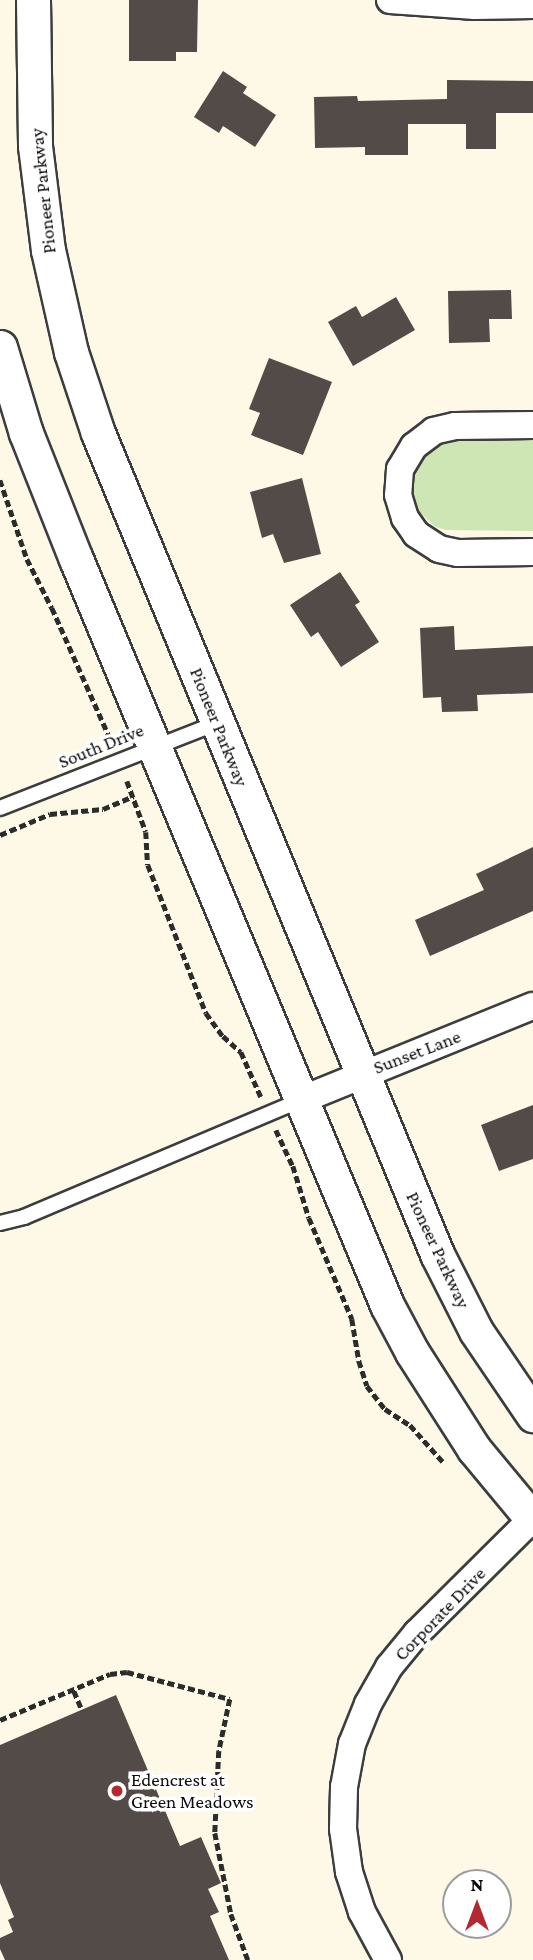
<!DOCTYPE html>
<style>
body{margin:0}
#map{position:relative;width:533px;height:1960px;overflow:hidden;background:#fef9e7;font-family:"Crimson Pro",serif}
div>[style]{position:absolute}
.green>*{inset:0;background:#cee6b4}
.building>*{inset:0;background:#524b47}
.path>*{height:4.5px;margin-top:-2.25px;transform-origin:0;background:repeating-linear-gradient(90deg,#2c2c2c 0 7px,transparent 0 10.5px)}
.roads{filter:drop-shadow(2px 0 #3d3d3d) drop-shadow(-2px 0 #3d3d3d) drop-shadow(0 2px #3d3d3d) drop-shadow(0 -2px #3d3d3d)}
.service>*{height:14px;margin:-7px;padding:0 7px;transform-origin:7px;border-radius:7px;background:#fff}
.minor>*{height:26px;margin:-13px;padding:0 13px;transform-origin:13px;border-radius:13px;background:#fff}
.tertiary>*{height:33px;margin:-16.5px;padding:0 16.5px;transform-origin:16.5px;border-radius:16.5px;background:#fff}
.dots>*{width:19px;height:19px;translate:-50% -50%;box-sizing:border-box;border:4px solid #fff;border-radius:50%}
span{translate:-50% -50%;white-space:nowrap;text-align:center;line-height:1.15;-webkit-text-stroke:7px #fff;paint-order:stroke}
.street-label{font-size:19px;color:#0a0a0a}
.poi-label{font-size:19px;color:#0a0a0a}
.left{translate:0 -50%;text-align:left}
.north{position:absolute;left:442px;top:1869px;width:70px;height:70px;box-sizing:border-box;background:#fff;border:2px solid #9d9d9d;border-radius:50%;rotate:0deg;font-size:19px;font-weight:700;line-height:28px;text-align:center;color:#0a0a0a}
.north::after{content:'';display:block;margin:auto;width:24px;height:32px;background:#b22931;clip-path:polygon(50% 0,100% 100%,50% 72%,0 100%)}
</style>
<div id="map">
<div class="green">
<i style="clip-path:polygon(533px 437px,533px 531px,445px 530px,434px 526px,418px 510px,410px 489px,414px 467px,427px 449px,447px 439px)"></i>
</div>
<div class="building">
<i style="clip-path:polygon(129px 0,198px 0,197px 52px,176px 52px,176px 61px,129px 61px)"></i>
<i style="clip-path:polygon(223px 71px,247px 87px,243px 93px,276px 115px,255px 147px,223px 126px,219px 133px,194px 117px)"></i>
<i style="clip-path:polygon(447px 80px,533px 81px,533px 113px,496px 113px,496px 149px,466px 149px,466px 124px,408px 124px,408px 155px,365px 155px,365px 147px,315px 148px,314px 97px,357px 96px,358px 101px,447px 99px)"></i>
<i style="clip-path:polygon(511px 290px,512px 319px,489px 319px,490px 342px,449px 343px,448px 291px)"></i>
<i style="clip-path:polygon(396px 297px,415px 330px,353px 366px,328px 322px,356px 306px,362px 317px)"></i>
<i style="clip-path:polygon(269px 358px,332px 382px,303px 455px,251px 435px,260px 413px,249px 409px)"></i>
<i style="clip-path:polygon(302px 478px,321px 554px,284px 563px,273px 534px,262px 538px,250px 492px)"></i>
<i style="clip-path:polygon(340px 572px,360px 602px,355px 605px,379px 642px,341px 667px,318px 632px,311px 637px,290px 605px)"></i>
<i style="clip-path:polygon(454px 626px,455px 650px,533px 646px,533px 693px,477px 695px,478px 711px,442px 712px,441px 697px,423px 698px,420px 628px)"></i>
<i style="clip-path:polygon(533px 847px,533px 911px,430px 956px,415px 920px,484px 890px,476px 874px)"></i>
<i style="clip-path:polygon(533px 1105px,533px 1159px,499px 1171px,481px 1125px)"></i>
<i style="clip-path:polygon(116px 1695px,180px 1846px,201px 1837px,221px 1883px,208px 1889px,219px 1912px,210px 1916px,229px 1960px,5px 1960px,0 1949px,0 1938px,13px 1932px,8px 1920px,14px 1917px,0 1883px,0 1745px)"></i>
</div>
<div class="path">
<i style="left:0;top:480px;width:83px;rotate:71.1deg"></i>
<i style="left:27px;top:559px;width:55px;rotate:63deg"></i>
<i style="left:52px;top:608px;width:148px;rotate:66deg"></i>
<i style="left:127px;top:781px;width:54px;rotate:69.6deg"></i>
<i style="left:146px;top:832px;width:33px;rotate:87deg"></i>
<i style="left:148px;top:865px;width:159px;rotate:68.6deg"></i>
<i style="left:206px;top:1013px;width:29px;rotate:54deg"></i>
<i style="left:223px;top:1036px;width:24px;rotate:42deg"></i>
<i style="left:241px;top:1052px;width:49px;rotate:66deg"></i>
<i style="left:0;top:835px;width:54px;rotate:-22.8deg"></i>
<i style="left:50px;top:814px;width:53px;rotate:-5.4deg"></i>
<i style="left:103px;top:809px;width:33px;rotate:-23deg"></i>
<i style="left:276px;top:1130px;width:40px;rotate:65deg"></i>
<i style="left:293px;top:1166px;width:54px;rotate:72.9deg"></i>
<i style="left:309px;top:1218px;width:110px;rotate:66.9deg"></i>
<i style="left:352px;top:1319px;width:43px;rotate:80.5deg"></i>
<i style="left:359px;top:1361px;width:26px;rotate:72deg"></i>
<i style="left:367px;top:1386px;width:29px;rotate:52deg"></i>
<i style="left:385px;top:1409px;width:30px;rotate:33deg"></i>
<i style="left:410px;top:1425px;width:51px;rotate:48.2deg"></i>
<i style="left:74px;top:1691px;width:21px;rotate:67deg"></i>
<i style="left:0;top:1720px;width:119px;rotate:-22.7deg"></i>
<i style="left:110px;top:1674px;width:17px;rotate:-7deg"></i>
<i style="left:127px;top:1672px;width:106px;rotate:14.7deg"></i>
<i style="left:230px;top:1699px;width:53px;rotate:101.9deg"></i>
<i style="left:219px;top:1751px;width:82px;rotate:92.8deg"></i>
<i style="left:215px;top:1833px;width:83px;rotate:78.8deg"></i>
<i style="left:231px;top:1914px;width:49px;rotate:69.7deg"></i>
</div>
<div class="roads">
<div class="service">
<i style="left:0;top:808px;width:233px;rotate:-21.4deg"></i>
<i style="left:0;top:1223px;width:25px;rotate:-14deg"></i>
<i style="left:24px;top:1217px;width:301px;rotate:-22.9deg"></i>
</div>
<div class="minor">
<i style="left:390px;top:0;width:85px;rotate:4deg"></i>
<i style="left:475px;top:6px;width:58px;rotate:-1deg"></i>
<i style="left:533px;top:425px;width:78px;rotate:179.3deg"></i>
<i style="left:455px;top:426px;width:22px;rotate:167deg"></i>
<i style="left:434px;top:431px;width:25px;rotate:143deg"></i>
<i style="left:414px;top:446px;width:27px;rotate:121deg"></i>
<i style="left:400px;top:469px;width:26px;rotate:94deg"></i>
<i style="left:398px;top:495px;width:24px;rotate:73deg"></i>
<i style="left:405px;top:518px;width:19px;rotate:55deg"></i>
<i style="left:416px;top:534px;width:27px;rotate:33deg"></i>
<i style="left:439px;top:549px;width:19px;rotate:12deg"></i>
<i style="left:458px;top:553px;width:75px;rotate:-0.8deg"></i>
<i style="left:301px;top:1100px;width:250px;rotate:-22.1deg"></i>
<i style="left:388px;top:1960px;width:55px;rotate:-118.4deg"></i>
<i style="left:362px;top:1912px;width:42px;rotate:-108deg"></i>
<i style="left:349px;top:1872px;width:43px;rotate:-97.9deg"></i>
<i style="left:343px;top:1829px;width:42px;rotate:-88.6deg"></i>
<i style="left:344px;top:1787px;width:44px;rotate:-79.5deg"></i>
<i style="left:352px;top:1744px;width:43px;rotate:-68.2deg"></i>
<i style="left:368px;top:1704px;width:43px;rotate:-60.4deg"></i>
<i style="left:389px;top:1667px;width:44px;rotate:-50.5deg"></i>
<i style="left:417px;top:1633px;width:163px;rotate:-44.8deg"></i>
</div>
<div class="tertiary">
<i style="left:33px;top:0;width:146px;rotate:89.2deg"></i>
<i style="left:35px;top:146px;width:105px;rotate:82.9deg"></i>
<i style="left:48px;top:250px;width:105px;rotate:77.3deg"></i>
<i style="left:71px;top:352px;width:85px;rotate:71.6deg"></i>
<i style="left:98px;top:433px;width:888px;rotate:67.56deg"></i>
<i style="left:437px;top:1254px;width:86px;rotate:63.1deg"></i>
<i style="left:476px;top:1331px;width:102px;rotate:55.8deg"></i>
<i style="left:0;top:347px;width:90px;rotate:73.2deg"></i>
<i style="left:26px;top:433px;width:136px;rotate:68.4deg"></i>
<i style="left:76px;top:559px;width:808px;rotate:67.37deg"></i>
<i style="left:387px;top:1305px;width:53px;rotate:62deg"></i>
<i style="left:412px;top:1352px;width:115px;rotate:57.4deg"></i>
<i style="left:474px;top:1449px;width:92px;rotate:50.3deg"></i>
</div>
</div>
<div class="dots">
<i style="left:117px;top:1791px;background:#b22931"></i>
</div>
<div class="street-label">
<span style="left:43px;top:191px;rotate:-96deg">Pioneer Parkway</span>
<span style="left:219px;top:727px;rotate:68deg">Pioneer Parkway</span>
<span style="left:101px;top:746px;rotate:-22deg">South Drive</span>
<span style="left:417px;top:1052px;rotate:-21deg">Sunset Lane</span>
<span style="left:438px;top:1250px;rotate:65deg">Pioneer Parkway</span>
<span style="left:440px;top:1614px;rotate:-46deg">Corporate Drive</span>
</div>
<div class="poi-label">
<span class="left" style="left:131px;top:1791px">Edencrest at<br>Green Meadows</span>
</div>
<div class="north">N</div>
</div>
